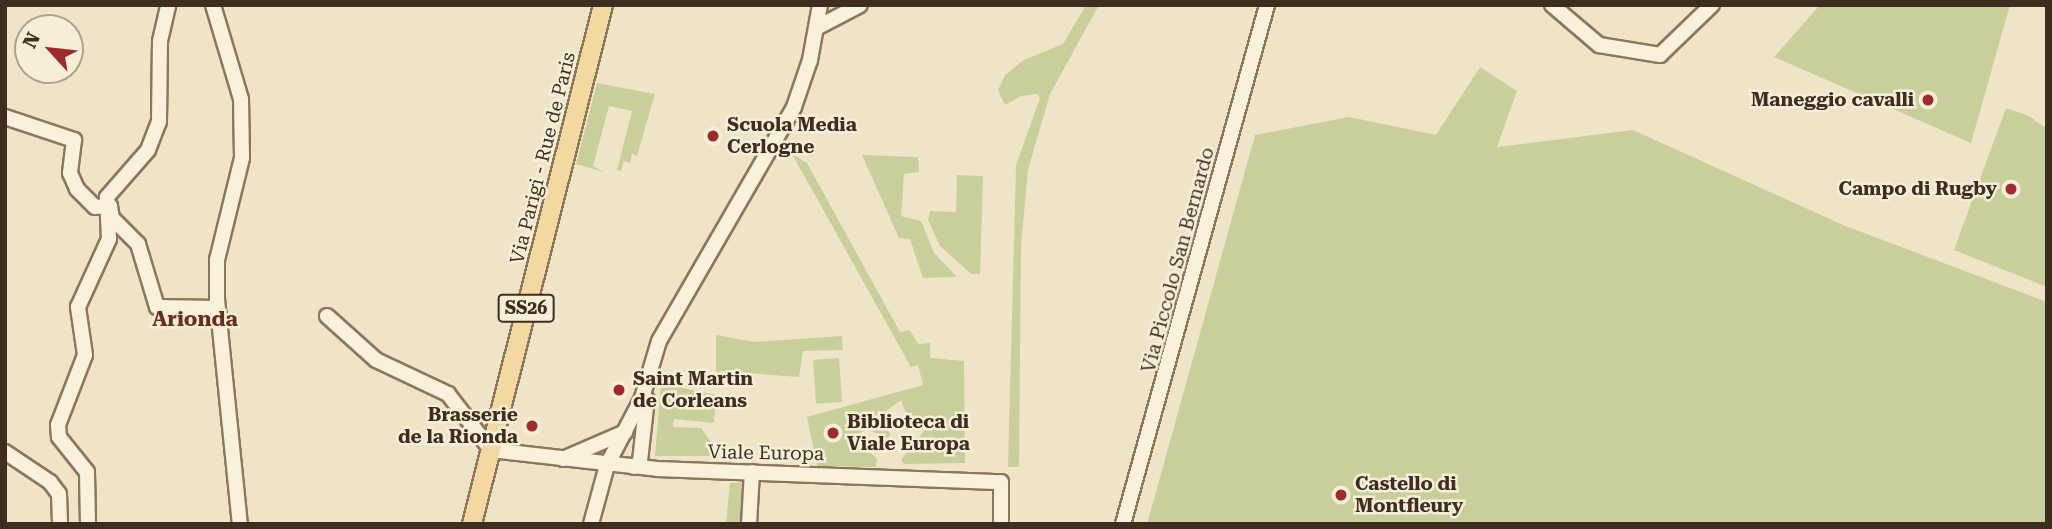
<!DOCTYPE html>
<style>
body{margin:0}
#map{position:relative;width:2052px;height:529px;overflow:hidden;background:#f0e4c8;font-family:"Roboto Serif",serif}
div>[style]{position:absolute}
.green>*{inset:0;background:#c9cf9b;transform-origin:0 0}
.roads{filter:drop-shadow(2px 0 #8d765c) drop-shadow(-2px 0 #8d765c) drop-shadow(0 2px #8d765c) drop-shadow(0 -2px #8d765c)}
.minor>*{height:14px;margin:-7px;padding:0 7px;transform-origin:7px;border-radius:7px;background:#faf1dc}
.major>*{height:18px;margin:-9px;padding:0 9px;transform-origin:9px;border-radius:9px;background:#f3d9a0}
.dots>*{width:19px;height:19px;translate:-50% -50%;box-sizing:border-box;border:4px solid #f7eed8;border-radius:50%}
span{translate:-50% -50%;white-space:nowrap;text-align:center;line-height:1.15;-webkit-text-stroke:5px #f7eed8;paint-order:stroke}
.shield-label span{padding:2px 5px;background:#f7eed8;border:2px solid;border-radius:5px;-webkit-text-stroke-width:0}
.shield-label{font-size:18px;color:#3d2e20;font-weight:700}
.poi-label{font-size:19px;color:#3d2e20;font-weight:700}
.right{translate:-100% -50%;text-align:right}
.left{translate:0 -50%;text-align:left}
.street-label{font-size:19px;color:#3d2e20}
.neighbourhood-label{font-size:21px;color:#6b2e1e;font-weight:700}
.frame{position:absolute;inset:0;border:7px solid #3d2e20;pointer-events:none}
.north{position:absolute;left:14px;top:14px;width:70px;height:70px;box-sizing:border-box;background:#f7eed8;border:2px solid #ada18e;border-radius:50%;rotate:297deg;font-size:19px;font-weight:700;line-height:28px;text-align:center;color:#3d2e20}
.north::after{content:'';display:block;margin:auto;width:24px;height:32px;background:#9e2a2b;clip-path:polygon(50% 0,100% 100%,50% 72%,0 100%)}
</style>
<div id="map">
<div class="green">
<i style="clip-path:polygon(1086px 5px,1099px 5px,1050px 94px,1028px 170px,1021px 246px,1019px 467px,1008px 467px,1016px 165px,1040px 98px,1037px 94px,1021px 96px,1005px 105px,998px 90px,1005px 75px,1024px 60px,1063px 44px)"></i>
<i style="clip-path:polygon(1820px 5px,2010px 5px,1971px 143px,1774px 57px)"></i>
<i style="clip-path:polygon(1480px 67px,1517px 91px,1497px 147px,1633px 130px,1843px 225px,2047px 302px,2047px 524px,1147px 524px,1255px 135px,1349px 117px,1436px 135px)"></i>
<i style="clip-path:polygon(597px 83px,655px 94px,637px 156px,632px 154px,630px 163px,624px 161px,621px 171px,617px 170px,632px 111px,609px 106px,593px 166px,604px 172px,576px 164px)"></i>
<i style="clip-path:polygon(2006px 108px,2029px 116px,2047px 129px,2047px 287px,1954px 250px)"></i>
<i style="clip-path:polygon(792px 154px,807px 163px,900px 332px,910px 330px,918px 344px,930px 343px,930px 358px,964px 361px,965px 463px,904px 464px,901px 460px,928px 426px,905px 411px,901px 400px,882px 414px,891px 423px,886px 429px,891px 434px,885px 442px,869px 428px,854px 437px,877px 459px,876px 467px,817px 466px,807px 417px,923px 385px,918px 365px,911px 367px)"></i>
<i style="clip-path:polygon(862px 155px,918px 157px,919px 172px,904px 174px,901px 216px,921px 221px,934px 253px,957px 277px,923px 278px,910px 239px,899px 238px)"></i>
<i style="clip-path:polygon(957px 175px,983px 176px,980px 274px,971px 274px,940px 246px,928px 220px,930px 211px,956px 212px)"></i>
<i style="clip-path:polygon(716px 335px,754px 342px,842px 336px,843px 350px,803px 351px,799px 377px,720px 371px,719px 379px,716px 378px)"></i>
<i style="left:839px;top:358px;width:44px;height:26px;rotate:86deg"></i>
<i style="clip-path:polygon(661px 383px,716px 395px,714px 423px,674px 419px,673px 427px,701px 428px,721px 456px,655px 456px)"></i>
<i style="clip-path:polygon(730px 483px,741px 483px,746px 490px,745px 524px,726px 524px)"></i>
</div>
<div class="roads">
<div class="minor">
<i style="left:213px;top:5px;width:98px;rotate:73.4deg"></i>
<i style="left:241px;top:99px;width:59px;rotate:89deg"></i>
<i style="left:242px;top:158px;width:105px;rotate:103.8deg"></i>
<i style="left:217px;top:260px;width:39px;rotate:90deg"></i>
<i style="left:217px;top:299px;width:226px;rotate:84.2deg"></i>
<i style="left:1552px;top:5px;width:62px;rotate:40.4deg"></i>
<i style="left:1599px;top:45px;width:62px;rotate:9.3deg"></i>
<i style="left:1660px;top:55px;width:72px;rotate:-43.9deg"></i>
<i style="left:818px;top:27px;width:47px;rotate:-27.6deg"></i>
<i style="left:5px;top:117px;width:73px;rotate:18.4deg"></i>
<i style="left:74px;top:140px;width:33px;rotate:97deg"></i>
<i style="left:70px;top:173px;width:17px;rotate:66deg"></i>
<i style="left:77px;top:189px;width:25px;rotate:45deg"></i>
<i style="left:95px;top:207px;width:15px;rotate:-4deg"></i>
<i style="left:110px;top:206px;width:12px;rotate:81deg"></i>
<i style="left:112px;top:218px;width:37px;rotate:45deg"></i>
<i style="left:138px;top:244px;width:66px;rotate:73.2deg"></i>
<i style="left:157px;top:307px;width:60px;rotate:1deg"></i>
<i style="left:327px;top:316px;width:66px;rotate:41.9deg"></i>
<i style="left:376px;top:360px;width:80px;rotate:25.3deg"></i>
<i style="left:448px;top:394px;width:71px;rotate:52.5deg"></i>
<i style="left:491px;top:450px;width:167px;rotate:6.5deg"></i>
<i style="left:657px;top:469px;width:344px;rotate:2.2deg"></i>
<i style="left:1001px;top:482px;width:42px;rotate:90deg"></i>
<i style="left:5px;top:452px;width:54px;rotate:33.7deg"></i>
<i style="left:50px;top:482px;width:15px;rotate:53deg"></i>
<i style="left:59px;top:494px;width:30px;rotate:88deg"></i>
<i style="left:563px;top:459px;width:68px;rotate:-23.5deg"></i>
<i style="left:634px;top:467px;width:8px;rotate:-45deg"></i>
<i style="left:640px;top:461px;width:62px;rotate:-83.6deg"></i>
<i style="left:88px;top:524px;width:52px;rotate:-91.1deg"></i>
<i style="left:87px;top:472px;width:45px;rotate:-128.7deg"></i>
<i style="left:59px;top:437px;width:12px;rotate:-95deg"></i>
<i style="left:58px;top:425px;width:75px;rotate:-68.9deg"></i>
<i style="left:85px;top:355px;width:49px;rotate:-98.3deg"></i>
<i style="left:78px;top:307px;width:75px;rotate:-65.5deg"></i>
<i style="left:109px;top:239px;width:42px;rotate:-92.7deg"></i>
<i style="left:107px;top:197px;width:62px;rotate:-48.9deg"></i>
<i style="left:148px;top:150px;width:30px;rotate:-69deg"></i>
<i style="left:159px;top:122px;width:81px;rotate:-89.3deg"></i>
<i style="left:160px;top:41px;width:37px;rotate:-77deg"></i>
<i style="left:591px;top:524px;width:61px;rotate:-74.8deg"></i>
<i style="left:607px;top:465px;width:76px;rotate:-62.4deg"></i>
<i style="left:642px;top:398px;width:59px;rotate:-73.4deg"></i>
<i style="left:659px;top:341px;width:270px;rotate:-60deg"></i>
<i style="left:794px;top:107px;width:50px;rotate:-71.2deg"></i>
<i style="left:810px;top:60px;width:56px;rotate:-79.7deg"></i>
<i style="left:749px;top:524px;width:52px;rotate:-86.7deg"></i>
<i style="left:1123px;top:524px;width:539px;rotate:-74.49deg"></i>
</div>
<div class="major">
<i style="left:472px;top:524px;width:535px;rotate:-75.83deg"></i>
</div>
</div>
<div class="dots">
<i style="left:1928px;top:100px;background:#9e2a2b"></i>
<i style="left:713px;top:136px;background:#9e2a2b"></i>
<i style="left:2011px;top:189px;background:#9e2a2b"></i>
<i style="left:619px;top:390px;background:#9e2a2b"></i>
<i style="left:532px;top:426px;background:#9e2a2b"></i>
<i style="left:833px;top:433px;background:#9e2a2b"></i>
<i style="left:1341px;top:495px;background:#9e2a2b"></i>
</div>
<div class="shield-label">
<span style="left:526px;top:308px">SS26</span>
</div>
<div class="poi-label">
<span class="right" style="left:1914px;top:100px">Maneggio cavalli</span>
<span class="left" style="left:727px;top:136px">Scuola Media<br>Cerlogne</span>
<span class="right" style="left:1997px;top:189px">Campo di Rugby</span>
<span class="left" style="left:633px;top:390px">Saint Martin<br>de Corleans</span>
<span class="right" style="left:518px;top:426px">Brasserie<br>de la Rionda</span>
<span class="left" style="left:847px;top:433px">Biblioteca di<br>Viale Europa</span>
<span class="left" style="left:1355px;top:495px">Castello di<br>Montfleury</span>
</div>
<div class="street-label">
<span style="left:543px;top:158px;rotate:-76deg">Via Parigi - Rue de Paris</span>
<span style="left:1178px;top:260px;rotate:-75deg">Via Piccolo San Bernardo</span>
<span style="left:766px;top:453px;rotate:1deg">Viale Europa</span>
</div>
<div class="neighbourhood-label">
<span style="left:195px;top:319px">Arionda</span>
</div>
<div class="frame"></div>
<div class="north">N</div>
</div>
